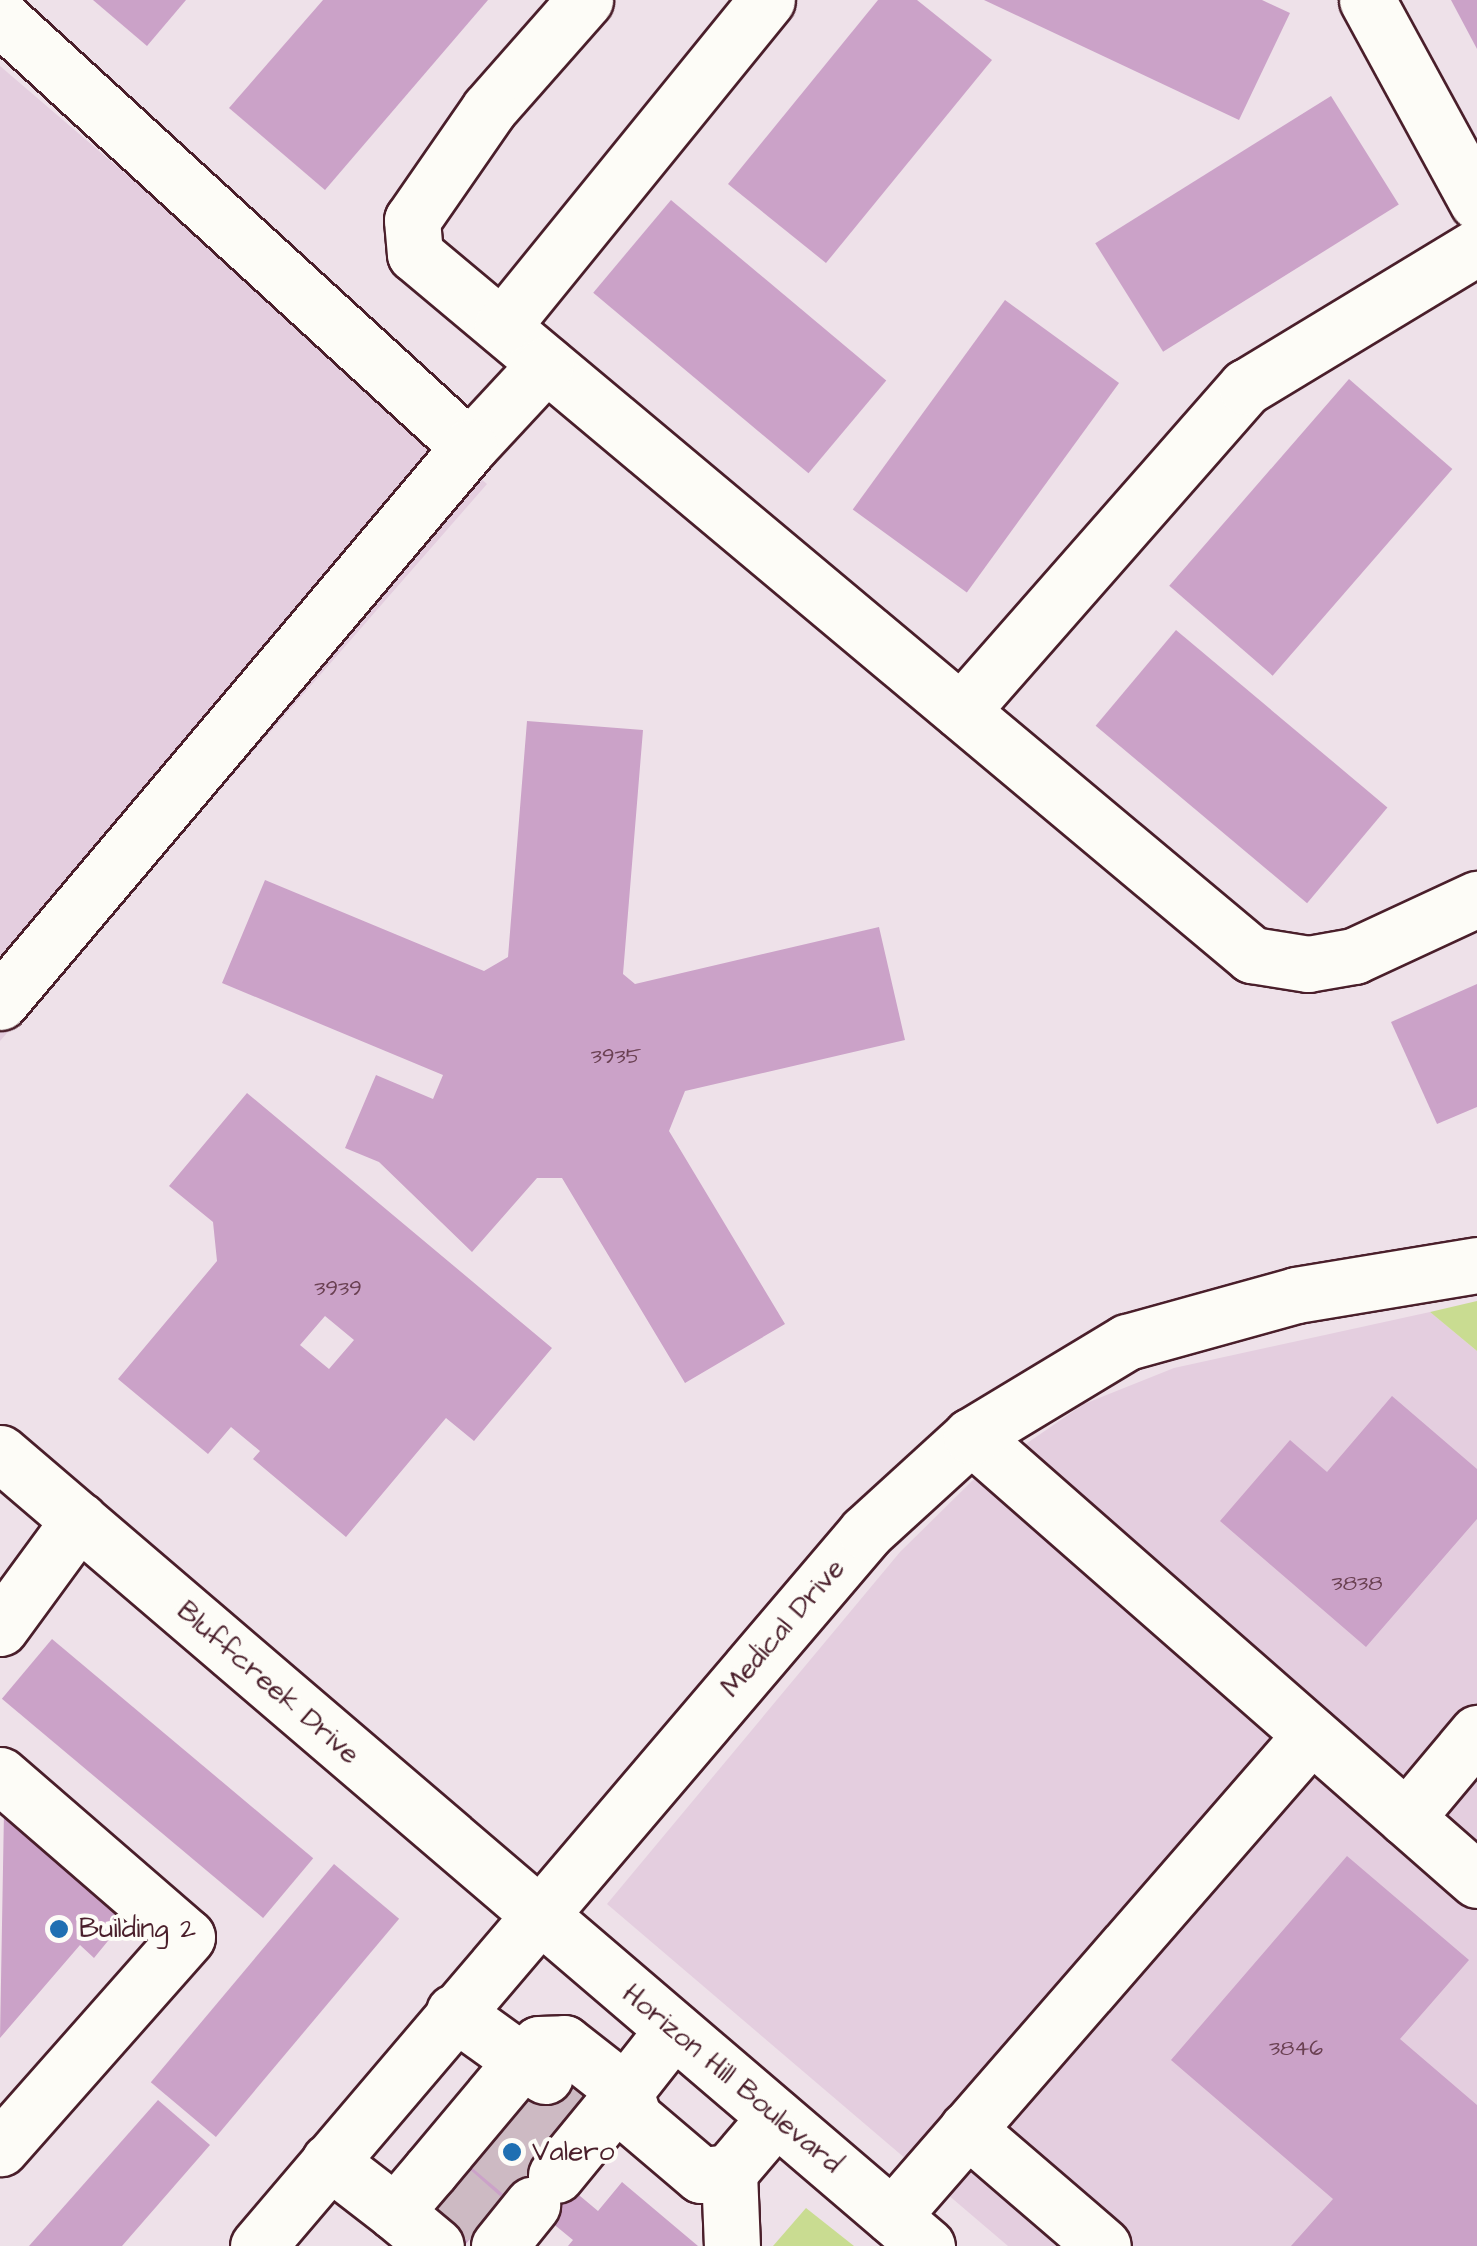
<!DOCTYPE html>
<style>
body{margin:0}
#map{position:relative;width:1477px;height:2246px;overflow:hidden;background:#eee1e9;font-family:"Architects Daughter",sans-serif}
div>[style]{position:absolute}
.built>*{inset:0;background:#e4cedf}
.green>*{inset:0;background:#c9dc91}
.building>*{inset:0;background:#cba2c8;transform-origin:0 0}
.minor-tunnel>*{height:55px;margin-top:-27.5px;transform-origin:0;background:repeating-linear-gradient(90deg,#cdbac3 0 55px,transparent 0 83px)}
.roads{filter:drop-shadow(2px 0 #4a1f2b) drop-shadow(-2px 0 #4a1f2b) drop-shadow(0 2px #4a1f2b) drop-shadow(0 -2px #4a1f2b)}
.minor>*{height:55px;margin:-27.5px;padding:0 27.5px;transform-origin:27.5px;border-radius:27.5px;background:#fdfcf7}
.dots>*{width:28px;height:28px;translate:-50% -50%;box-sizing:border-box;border:5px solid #fdfcf7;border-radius:50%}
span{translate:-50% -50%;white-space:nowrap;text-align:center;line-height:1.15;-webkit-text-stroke:8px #fdfcf7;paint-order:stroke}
.number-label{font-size:22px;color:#6a4052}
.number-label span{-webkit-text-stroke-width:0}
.street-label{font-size:28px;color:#4a1f2b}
.poi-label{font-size:28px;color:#4a1f2b}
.left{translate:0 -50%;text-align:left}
</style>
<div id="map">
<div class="built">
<i style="clip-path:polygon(0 66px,487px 484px,0 1041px)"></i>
<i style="clip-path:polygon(1430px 1312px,1477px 1351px,1477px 2246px,1008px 2246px,607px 1904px,900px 1552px,972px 1481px,1084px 1404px,1174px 1368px)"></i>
</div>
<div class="green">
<i style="clip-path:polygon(1477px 1301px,1477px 1351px,1430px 1312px)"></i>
<i style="clip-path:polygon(806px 2208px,854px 2246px,773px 2246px)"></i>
</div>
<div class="building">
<i style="clip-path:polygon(93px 0,186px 0,147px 46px)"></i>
<i style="clip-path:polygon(323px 0,488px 0,325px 190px,229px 108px)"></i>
<i style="clip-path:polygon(878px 0,917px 0,992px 60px,826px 263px,728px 184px)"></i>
<i style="clip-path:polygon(984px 0,1262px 0,1290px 13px,1239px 120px)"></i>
<i style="clip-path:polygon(1451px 0,1477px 0,1477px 49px)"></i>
<i style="left:1331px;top:96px;width:128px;height:278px;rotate:58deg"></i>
<i style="left:671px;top:200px;width:281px;height:121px;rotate:40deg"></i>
<i style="left:1005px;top:300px;width:141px;height:259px;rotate:36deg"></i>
<i style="left:1349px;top:379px;width:137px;height:274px;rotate:41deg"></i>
<i style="left:1176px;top:630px;width:276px;height:125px;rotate:40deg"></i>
<i style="clip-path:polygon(527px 721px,643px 730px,623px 974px,635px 984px,879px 927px,905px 1040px,685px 1091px,669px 1131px,785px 1324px,685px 1383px,562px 1178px,537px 1178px,472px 1252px,379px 1162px,345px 1148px,376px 1075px,433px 1099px,443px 1075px,222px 983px,265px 880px,484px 971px,508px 957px)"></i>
<i style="clip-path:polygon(1477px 984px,1477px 1107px,1437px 1124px,1391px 1022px)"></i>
<i style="clip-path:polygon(evenodd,247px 1093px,552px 1348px,474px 1441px,446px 1418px,346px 1537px,253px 1459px,260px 1451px,231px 1427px,208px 1454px,118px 1379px,217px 1261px,213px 1222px,169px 1186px,247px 1093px,325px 1316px,354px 1340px,329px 1369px,300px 1345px,325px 1316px)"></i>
<i style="clip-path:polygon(1392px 1396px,1477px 1469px,1477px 1519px,1366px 1647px,1220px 1521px,1290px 1440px,1327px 1472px)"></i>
<i style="left:52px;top:1639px;width:341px;height:78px;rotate:40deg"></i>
<i style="clip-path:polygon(4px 1811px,130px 1914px,94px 1958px,80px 1945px,0 2038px)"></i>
<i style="clip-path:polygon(1347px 1856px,1469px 1960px,1400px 2039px,1477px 2105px,1477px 2246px,1291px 2246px,1333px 2199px,1171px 2060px)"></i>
<i style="left:334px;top:1864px;width:85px;height:285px;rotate:40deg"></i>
<i style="clip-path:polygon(567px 2050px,604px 2080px,537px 2160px,598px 2211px,622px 2182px,698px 2246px,568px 2246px,573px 2240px,512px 2190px,464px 2246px,423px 2220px)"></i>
<i style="clip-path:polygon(158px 2100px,210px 2145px,122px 2246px,29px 2246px)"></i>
</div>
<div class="minor-tunnel">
<i style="left:545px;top:2076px;width:48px;rotate:40deg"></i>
<i style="left:515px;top:2111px;width:48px;rotate:40deg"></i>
<i style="left:487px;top:2144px;width:73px;rotate:40deg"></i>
<i style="left:450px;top:2188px;width:48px;rotate:41.6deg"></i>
</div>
<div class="roads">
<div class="minor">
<i style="left:585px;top:0;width:145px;rotate:131.4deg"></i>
<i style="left:489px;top:109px;width:135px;rotate:124.7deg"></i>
<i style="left:412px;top:220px;width:34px;rotate:85deg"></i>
<i style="left:415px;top:254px;width:1092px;rotate:39.95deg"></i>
<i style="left:1252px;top:955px;width:57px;rotate:9.1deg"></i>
<i style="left:1308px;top:964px;width:47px;rotate:-9.9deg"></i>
<i style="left:1354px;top:956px;width:136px;rotate:-24.9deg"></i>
<i style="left:1367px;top:0;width:230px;rotate:61.4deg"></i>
<i style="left:0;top:17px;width:636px;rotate:42.52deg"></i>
<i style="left:469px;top:447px;width:113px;rotate:-47.1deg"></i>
<i style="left:502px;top:326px;width:420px;rotate:-50.9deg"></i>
<i style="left:961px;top:711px;width:432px;rotate:-48.7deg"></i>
<i style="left:1246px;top:387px;width:270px;rotate:-31.2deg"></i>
<i style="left:0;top:1002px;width:727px;rotate:-49.8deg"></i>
<i style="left:971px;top:1436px;width:673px;rotate:41.27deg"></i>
<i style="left:0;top:1453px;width:1220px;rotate:40.55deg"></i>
<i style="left:0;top:1628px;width:134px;rotate:-53.8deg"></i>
<i style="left:0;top:1775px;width:247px;rotate:40.9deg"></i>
<i style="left:187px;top:1937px;width:282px;rotate:131.5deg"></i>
<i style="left:1406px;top:1818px;width:111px;rotate:-50.1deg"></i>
<i style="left:545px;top:2076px;width:27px;rotate:-147deg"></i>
<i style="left:522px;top:2061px;width:24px;rotate:-45deg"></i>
<i style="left:539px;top:2044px;width:25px;rotate:-2deg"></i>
<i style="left:564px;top:2043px;width:78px;rotate:38.2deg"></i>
<i style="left:625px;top:2091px;width:78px;rotate:-51.8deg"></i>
<i style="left:625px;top:2091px;width:28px;rotate:72deg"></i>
<i style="left:634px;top:2118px;width:88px;rotate:40.4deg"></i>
<i style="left:701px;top:2175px;width:28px;rotate:-6deg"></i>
<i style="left:729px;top:2172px;width:72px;rotate:-49.5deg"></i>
<i style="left:967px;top:2129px;width:179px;rotate:40.7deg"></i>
<i style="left:329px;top:2161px;width:83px;rotate:37.7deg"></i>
<i style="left:395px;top:2212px;width:54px;rotate:-49.5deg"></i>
<i style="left:430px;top:2171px;width:143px;rotate:-50.1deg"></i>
<i style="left:522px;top:2061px;width:84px;rotate:-144.2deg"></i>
<i style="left:729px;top:2172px;width:74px;rotate:87.7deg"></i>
<i style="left:556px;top:2175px;width:109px;rotate:-50.6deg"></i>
<i style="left:395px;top:2212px;width:53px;rotate:39.7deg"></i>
<i style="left:892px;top:2216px;width:638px;rotate:-48.94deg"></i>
<i style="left:258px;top:2246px;width:938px;rotate:-49.58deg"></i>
<i style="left:866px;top:1532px;width:142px;rotate:-42.4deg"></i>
<i style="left:971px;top:1436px;width:182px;rotate:-31.1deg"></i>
<i style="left:1127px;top:1342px;width:175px;rotate:-15.5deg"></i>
<i style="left:1296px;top:1295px;width:183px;rotate:-9.4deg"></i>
<i style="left:499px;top:2246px;width:53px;rotate:-51.2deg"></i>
</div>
</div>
<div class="dots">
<i style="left:59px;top:1929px;background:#1f6fb2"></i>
<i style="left:512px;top:2152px;background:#1f6fb2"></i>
</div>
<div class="number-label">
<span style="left:616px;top:1057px">3935</span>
<span style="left:338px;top:1289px">3939</span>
<span style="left:1357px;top:1584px">3838</span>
<span style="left:1296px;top:2049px">3846</span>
</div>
<div class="street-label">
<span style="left:783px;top:1628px;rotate:-49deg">Medical Drive</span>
<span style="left:268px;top:1683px;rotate:41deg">Bluffcreek Drive</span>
<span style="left:732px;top:2079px;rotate:40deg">Horizon Hill Boulevard</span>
</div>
<div class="poi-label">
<span class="left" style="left:79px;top:1929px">Building 2</span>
<span class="left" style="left:532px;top:2152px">Valero</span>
</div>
</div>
